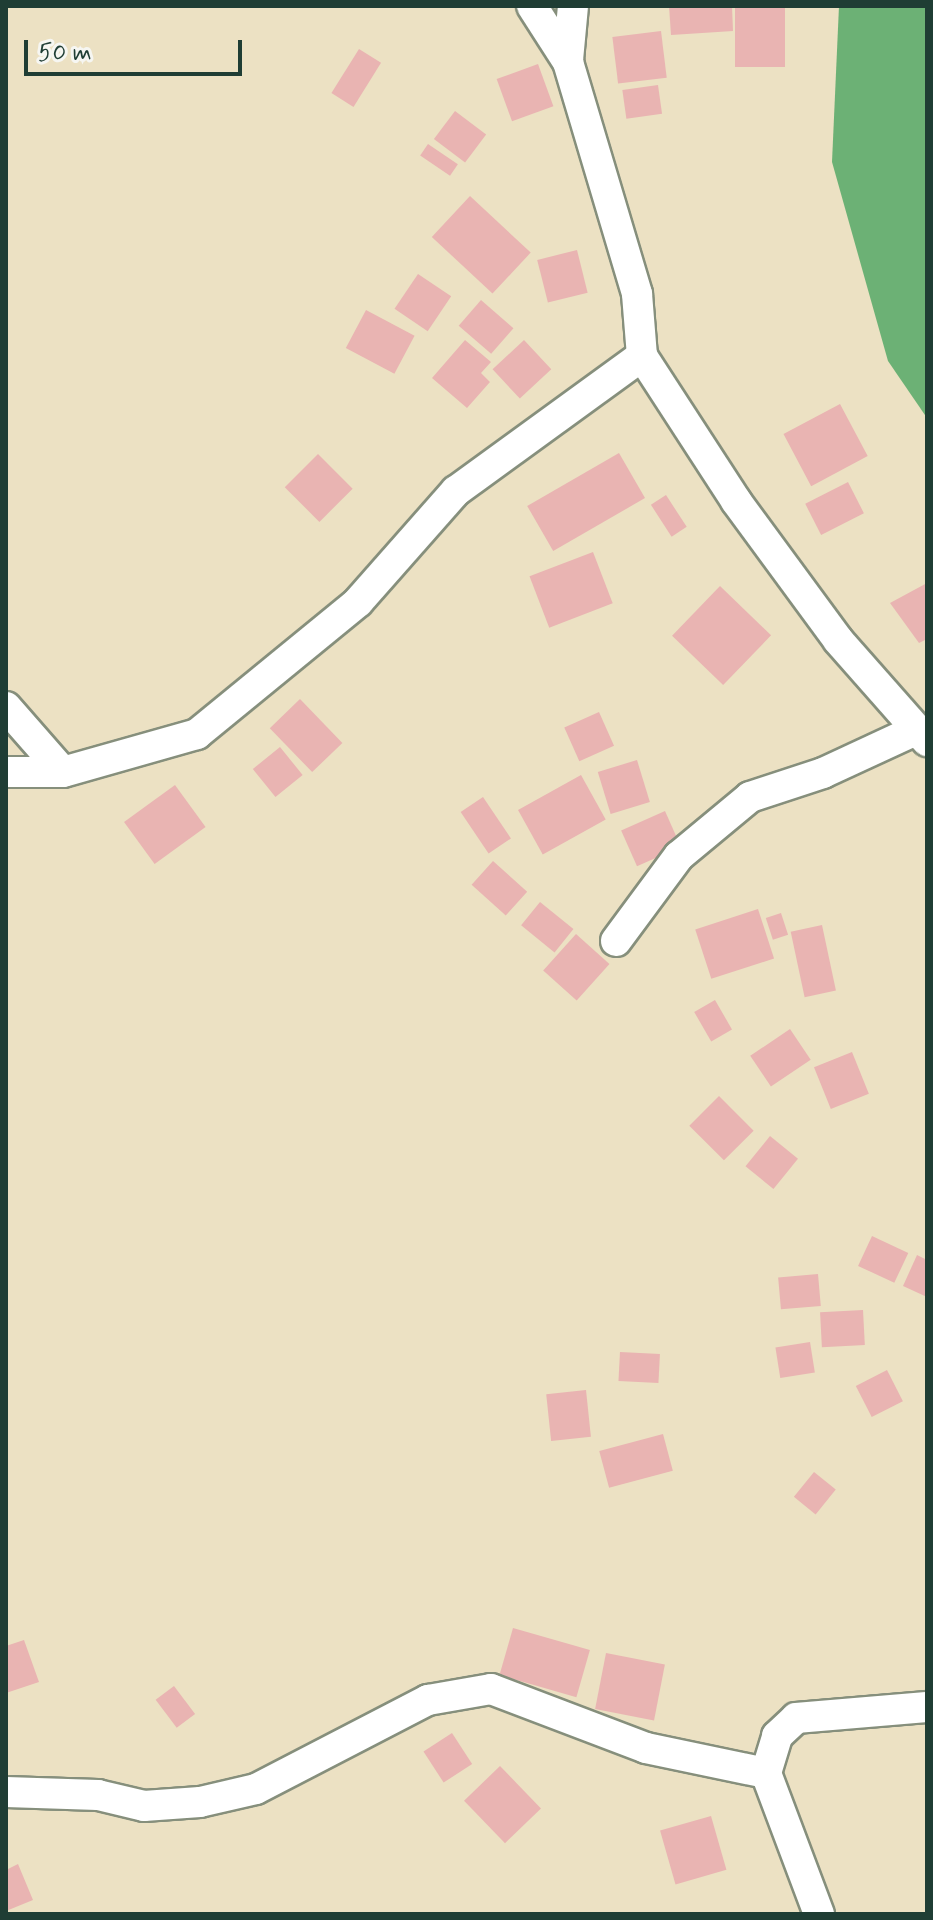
<!DOCTYPE html>
<style>
body{margin:0}
#map{position:relative;width:933px;height:1920px;overflow:hidden;background:#ece1c3;font-family:Mynerve,sans-serif}
div>[style]{position:absolute}
.forest>*{inset:0;background:#6cb175}
.building>*{inset:0;background:#e9b4b2;transform-origin:0 0}
.roads{filter:drop-shadow(2px 0 #868f7c) drop-shadow(-2px 0 #868f7c) drop-shadow(0 2px #868f7c) drop-shadow(0 -2px #868f7c)}
.minor>*{height:30px;margin:-15px;padding:0 15px;transform-origin:15px;border-radius:15px;background:#fff}
span{translate:-50% -50%;white-space:nowrap;text-align:center;line-height:1.15;-webkit-text-stroke:6px #f6f6f2;paint-order:stroke}
.frame{position:absolute;inset:0;border:8px solid #1f3d34;pointer-events:none}
.scale{position:absolute;left:24px;top:40px;width:218px;height:36px;box-sizing:border-box;border:4px solid #1f3d34;border-top:0;padding-left:10px;font-size:24px;line-height:28px;white-space:nowrap;color:#1f3d34;-webkit-text-stroke:6px #f6f6f2;paint-order:stroke}
</style>
<div id="map">
<div class="forest">
<i style="clip-path:polygon(839px 6px,927px 6px,927px 418px,888px 361px,832px 162px)"></i>
</div>
<div class="building">
<i style="clip-path:polygon(669px 6px,732px 6px,733px 31px,671px 35px)"></i>
<i style="left:735px;top:6px;width:50px;height:61px"></i>
<i style="left:661px;top:31px;width:47px;height:49px;rotate:83deg"></i>
<i style="left:359px;top:49px;width:26px;height:52px;rotate:32deg"></i>
<i style="left:538px;top:64px;width:45px;height:44px;rotate:70deg"></i>
<i style="left:658px;top:85px;width:29px;height:36px;rotate:82deg"></i>
<i style="left:455px;top:111px;width:39px;height:35px;rotate:37deg"></i>
<i style="left:428px;top:144px;width:36px;height:14px;rotate:34deg"></i>
<i style="left:470px;top:196px;width:83px;height:56px;rotate:43deg"></i>
<i style="left:577px;top:250px;width:44px;height:41px;rotate:76deg"></i>
<i style="left:418px;top:274px;width:40px;height:42px;rotate:34deg"></i>
<i style="left:481px;top:300px;width:43px;height:34px;rotate:41deg"></i>
<i style="left:366px;top:310px;width:55px;height:43px;rotate:28deg"></i>
<i style="clip-path:polygon(465px 340px,491px 362px,481px 373px,490px 382px,467px 408px,432px 378px)"></i>
<i style="left:524px;top:340px;width:40px;height:43px;rotate:47deg"></i>
<i style="left:840px;top:404px;width:59px;height:64px;rotate:62deg"></i>
<i style="left:619px;top:453px;width:52px;height:106px;rotate:60deg"></i>
<i style="left:318px;top:454px;width:49px;height:47px;rotate:45deg"></i>
<i style="left:848px;top:482px;width:35px;height:48px;rotate:63deg"></i>
<i style="left:666px;top:495px;width:38px;height:18px;rotate:57deg"></i>
<i style="left:593px;top:552px;width:55px;height:68px;rotate:69deg"></i>
<i style="clip-path:polygon(927px 583px,927px 639px,919px 643px,890px 603px)"></i>
<i style="left:720px;top:586px;width:71px;height:69px;rotate:44deg"></i>
<i style="left:300px;top:699px;width:61px;height:42px;rotate:46deg"></i>
<i style="left:599px;top:712px;width:37px;height:38px;rotate:66deg"></i>
<i style="left:280px;top:747px;width:36px;height:35px;rotate:51deg"></i>
<i style="left:637px;top:760px;width:44px;height:41px;rotate:73deg"></i>
<i style="left:581px;top:775px;width:51px;height:72px;rotate:61deg"></i>
<i style="left:175px;top:785px;width:52px;height:63px;rotate:54deg"></i>
<i style="left:483px;top:797px;width:50px;height:27px;rotate:56deg"></i>
<i style="left:665px;top:811px;width:39px;height:48px;rotate:66deg"></i>
<i style="left:493px;top:861px;width:46px;height:32px;rotate:42deg"></i>
<i style="left:540px;top:902px;width:43px;height:30px;rotate:39deg"></i>
<i style="left:758px;top:909px;width:52px;height:66px;rotate:72deg"></i>
<i style="left:781px;top:913px;width:23px;height:16px;rotate:72deg"></i>
<i style="left:822px;top:925px;width:67px;height:32px;rotate:78deg"></i>
<i style="left:576px;top:934px;width:45px;height:49px;rotate:42deg"></i>
<i style="left:715px;top:1000px;width:34px;height:24px;rotate:60deg"></i>
<i style="left:790px;top:1029px;width:37px;height:48px;rotate:56deg"></i>
<i style="left:852px;top:1052px;width:45px;height:41px;rotate:68deg"></i>
<i style="left:719px;top:1096px;width:49px;height:42px;rotate:45deg"></i>
<i style="left:770px;top:1136px;width:36px;height:39px;rotate:39deg"></i>
<i style="left:872px;top:1236px;width:40px;height:33px;rotate:25deg"></i>
<i style="clip-path:polygon(917px 1255px,927px 1260px,927px 1297px,903px 1286px)"></i>
<i style="left:818px;top:1274px;width:32px;height:40px;rotate:85deg"></i>
<i style="left:863px;top:1310px;width:35px;height:43px;rotate:87deg"></i>
<i style="left:810px;top:1342px;width:31px;height:35px;rotate:81deg"></i>
<i style="left:620px;top:1352px;width:40px;height:29px;rotate:3deg"></i>
<i style="left:887px;top:1370px;width:35px;height:35px;rotate:63deg"></i>
<i style="left:586px;top:1390px;width:47px;height:40px;rotate:84deg"></i>
<i style="left:663px;top:1434px;width:38px;height:66px;rotate:75deg"></i>
<i style="left:814px;top:1472px;width:28px;height:32px;rotate:39deg"></i>
<i style="left:513px;top:1628px;width:80px;height:49px;rotate:16deg"></i>
<i style="clip-path:polygon(24px 1640px,39px 1682px,6px 1693px,6px 1646px)"></i>
<i style="left:606px;top:1653px;width:60px;height:57px;rotate:11deg"></i>
<i style="left:174px;top:1686px;width:35px;height:23px;rotate:53deg"></i>
<i style="left:452px;top:1733px;width:37px;height:34px;rotate:57deg"></i>
<i style="left:500px;top:1766px;width:59px;height:50px;rotate:46deg"></i>
<i style="left:711px;top:1816px;width:56px;height:53px;rotate:74deg"></i>
<i style="clip-path:polygon(18px 1864px,33px 1900px,6px 1911px,6px 1870px)"></i>
</div>
<div class="roads">
<div class="minor">
<i style="left:532px;top:6px;width:67px;rotate:57.3deg"></i>
<i style="left:568px;top:62px;width:242px;rotate:73.4deg"></i>
<i style="left:637px;top:294px;width:62px;rotate:85.4deg"></i>
<i style="left:642px;top:356px;width:173px;rotate:57deg"></i>
<i style="left:736px;top:501px;width:172px;rotate:53.7deg"></i>
<i style="left:838px;top:640px;width:135px;rotate:48.6deg"></i>
<i style="left:568px;top:60px;width:54px;rotate:-84.7deg"></i>
<i style="left:6px;top:707px;width:86px;rotate:48.8deg"></i>
<i style="left:6px;top:772px;width:57px"></i>
<i style="left:63px;top:772px;width:139px;rotate:-15.8deg"></i>
<i style="left:197px;top:734px;width:208px;rotate:-39.3deg"></i>
<i style="left:358px;top:602px;width:148px;rotate:-48.6deg"></i>
<i style="left:456px;top:491px;width:230px;rotate:-36deg"></i>
<i style="left:616px;top:941px;width:106px;rotate:-53.5deg"></i>
<i style="left:679px;top:856px;width:92px;rotate:-39.7deg"></i>
<i style="left:750px;top:797px;width:77px;rotate:-18.2deg"></i>
<i style="left:823px;top:773px;width:102px;rotate:-24.8deg"></i>
<i style="left:6px;top:1792px;width:92px;rotate:1.9deg"></i>
<i style="left:98px;top:1795px;width:47px;rotate:13.4deg"></i>
<i style="left:144px;top:1806px;width:56px;rotate:-4.1deg"></i>
<i style="left:200px;top:1802px;width:57px;rotate:-13.1deg"></i>
<i style="left:256px;top:1789px;width:194px;rotate:-27.4deg"></i>
<i style="left:428px;top:1700px;width:64px;rotate:-9.9deg"></i>
<i style="left:491px;top:1689px;width:166px;rotate:20.8deg"></i>
<i style="left:646px;top:1748px;width:123px;rotate:11.8deg"></i>
<i style="left:819px;top:1914px;width:151px;rotate:-110.6deg"></i>
<i style="left:766px;top:1773px;width:39px;rotate:-73deg"></i>
<i style="left:777px;top:1736px;width:26px;rotate:-43deg"></i>
<i style="left:796px;top:1718px;width:131px;rotate:-4.8deg"></i>
</div>
</div>
<div class="frame"></div>
<div class="scale">50 m</div>
</div>
